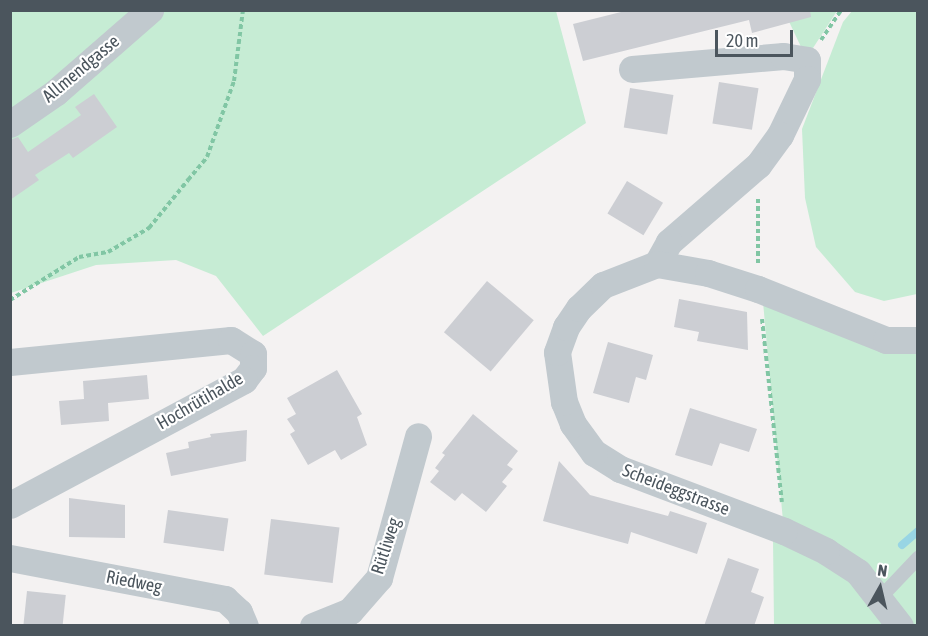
<!DOCTYPE html>
<meta charset="utf-8">
<style>
body{margin:0}
#map{position:relative;width:928px;height:636px;overflow:hidden;background:#f4f2f2;font-family:"Asap Condensed",sans-serif}
div>[style]{position:absolute}
.green>*{inset:0;background:#c6ecd4}
.stream>*{height:8px;margin:-4px;padding:0 4px;transform-origin:4px;border-radius:4px;background:#98d5e4}
.building>*{inset:0;background:#ccced3;transform-origin:0 0}
.path>*{height:4px;margin-top:-2px;transform-origin:0;background:repeating-linear-gradient(90deg,#81c6a4 0 4.5px,transparent 0 7.5px)}
.lane>*{height:14px;margin:-7px;padding:0 7px;transform-origin:7px;border-radius:7px;background:#c1c9ce}
.street>*{height:27px;margin:-13.5px;padding:0 13.5px;transform-origin:13.5px;border-radius:13.5px;background:#c1c9ce}
span{translate:-50% -50%;white-space:nowrap;text-align:center;line-height:1.15;-webkit-text-stroke:4.5px #fff;paint-order:stroke}
.street-label{font-size:18px;color:#4b555d}
.frame{position:absolute;inset:0;border:12px solid #4b555d;pointer-events:none}
.north{position:absolute;left:850px;top:558px;width:60px;height:60px;-webkit-text-stroke:4px #fff;paint-order:stroke;rotate:8deg;font-size:16px;font-weight:700;line-height:24px;text-align:center;color:#4b555d}
.north::after{content:'';display:block;margin:auto;width:21px;height:27px;background:#4b555d;clip-path:polygon(50% 0,100% 100%,50% 72%,0 100%)}
.scale{position:absolute;left:715px;top:30px;width:78px;height:27px;box-sizing:border-box;border:3px solid #4b555d;border-top:0;padding-left:8px;font-size:18px;line-height:21px;white-space:nowrap;color:#4b555d;-webkit-text-stroke:4px #fff;paint-order:stroke}
</style>
<div id="map">
<div class="green">
<i style="clip-path:polygon(10px 11px,556px 11px,586px 123px,263px 336px,216px 276px,176px 260px,96px 265px,11px 293px)"></i>
<i style="clip-path:polygon(784px 11px,837px 11px,813px 48px,802px 49px)"></i>
<i style="clip-path:polygon(852px 11px,917px 11px,917px 294px,884px 301px,855px 292px,816px 247px,805px 198px,802px 129px,843px 22px)"></i>
<i style="clip-path:polygon(763px 302px,917px 350px,917px 625px,774px 625px,773px 540px,783px 521px)"></i>
</div>
<div class="stream">
<i style="left:902px;top:545px;width:21px;rotate:-41deg"></i>
</div>
<div class="building">
<i style="clip-path:polygon(629px 10px,810px 10px,811px 17px,752px 33px,749px 20px,583px 61px,573px 24px)"></i>
<i style="left:719px;top:82px;width:40px;height:42px;rotate:9deg"></i>
<i style="left:630px;top:88px;width:44px;height:40px;rotate:9deg"></i>
<i style="clip-path:polygon(94px 94px,117px 127px,73px 158px,69px 153px,35px 175px,39px 180px,10px 200px,10px 140px,18px 137px,28px 152px,81px 115px,75px 107px)"></i>
<i style="left:627px;top:181px;width:42px;height:38px;rotate:31deg"></i>
<i style="left:487px;top:281px;width:61px;height:67px;rotate:40deg"></i>
<i style="clip-path:polygon(679px 299px,747px 312px,748px 350px,697px 341px,699px 332px,674px 327px)"></i>
<i style="clip-path:polygon(608px 342px,653px 355px,646px 380px,636px 377px,629px 403px,593px 393px)"></i>
<i style="clip-path:polygon(337px 370px,362px 414px,357px 417px,367px 445px,341px 460px,335px 450px,308px 465px,290px 434px,295px 431px,287px 419px,296px 414px,287px 398px)"></i>
<i style="clip-path:polygon(147px 375px,149px 399px,108px 403px,109px 421px,61px 425px,59px 401px,84px 399px,83px 381px)"></i>
<i style="clip-path:polygon(690px 408px,757px 429px,749px 452px,720px 443px,712px 466px,675px 455px)"></i>
<i style="clip-path:polygon(473px 414px,518px 451px,507px 465px,513px 469px,502px 482px,507px 486px,486px 512px,462px 493px,455px 501px,430px 482px,439px 471px,435px 468px,445px 455px,442px 453px)"></i>
<i style="clip-path:polygon(247px 430px,246px 461px,171px 476px,166px 453px,189px 448px,188px 442px,211px 437px,210px 434px)"></i>
<i style="clip-path:polygon(559px 461px,590px 495px,668px 516px,670px 511px,707px 523px,697px 554px,631px 532px,628px 544px,543px 521px)"></i>
<i style="clip-path:polygon(69px 498px,125px 505px,125px 538px,69px 537px)"></i>
<i style="left:168px;top:510px;width:61px;height:33px;rotate:8deg"></i>
<i style="left:271px;top:519px;width:69px;height:56px;rotate:7deg"></i>
<i style="clip-path:polygon(728px 558px,759px 569px,751px 592px,764px 597px,754px 626px,704px 626px)"></i>
<i style="left:27px;top:591px;width:39px;height:35px;rotate:6deg"></i>
</div>
<div class="path">
<i style="left:821px;top:40px;width:36px;rotate:-56deg"></i>
<i style="left:758px;top:199px;width:64px;rotate:90deg"></i>
<i style="left:10px;top:300px;width:81px;rotate:-31.9deg"></i>
<i style="left:79px;top:257px;width:29px;rotate:-10deg"></i>
<i style="left:108px;top:252px;width:48px;rotate:-30.3deg"></i>
<i style="left:149px;top:228px;width:62px;rotate:-50.9deg"></i>
<i style="left:188px;top:180px;width:30px;rotate:-50deg"></i>
<i style="left:207px;top:157px;width:81px;rotate:-70.4deg"></i>
<i style="left:234px;top:81px;width:72px;rotate:-82.8deg"></i>
<i style="left:762px;top:319px;width:184px;rotate:83.8deg"></i>
</div>
<div class="lane">
<i style="left:881px;top:597px;width:54px;rotate:-46.5deg"></i>
</div>
<div class="street">
<i style="left:632px;top:69px;width:152px;rotate:-4.9deg"></i>
<i style="left:783px;top:56px;width:24px;rotate:9deg"></i>
<i style="left:807px;top:60px;width:19px;rotate:90deg"></i>
<i style="left:807px;top:79px;width:62px;rotate:115.7deg"></i>
<i style="left:780px;top:135px;width:37px;rotate:126deg"></i>
<i style="left:758px;top:165px;width:118px;rotate:139.1deg"></i>
<i style="left:669px;top:242px;width:25px;rotate:119deg"></i>
<i style="left:10px;top:124px;width:56px;rotate:-34.8deg"></i>
<i style="left:56px;top:92px;width:125px;rotate:-41.1deg"></i>
<i style="left:10px;top:362px;width:222px;rotate:-5.7deg"></i>
<i style="left:231px;top:340px;width:26px;rotate:32deg"></i>
<i style="left:253px;top:354px;width:14px;rotate:90deg"></i>
<i style="left:253px;top:368px;width:15px;rotate:127deg"></i>
<i style="left:244px;top:380px;width:265px;rotate:151.9deg"></i>
<i style="left:10px;top:558px;width:219px;rotate:10.8deg"></i>
<i style="left:225px;top:599px;width:19px;rotate:43deg"></i>
<i style="left:239px;top:612px;width:15px;rotate:67deg"></i>
<i style="left:313px;top:626px;width:40px;rotate:-22deg"></i>
<i style="left:350px;top:611px;width:44px;rotate:-48.7deg"></i>
<i style="left:379px;top:578px;width:147px;rotate:-74.6deg"></i>
<i style="left:900px;top:626px;width:68px;rotate:-127.9deg"></i>
<i style="left:858px;top:572px;width:38px;rotate:-147deg"></i>
<i style="left:826px;top:551px;width:47px;rotate:-154.5deg"></i>
<i style="left:784px;top:531px;width:175px;rotate:-159.3deg"></i>
<i style="left:620px;top:469px;width:31px;rotate:-148deg"></i>
<i style="left:594px;top:453px;width:36px;rotate:-126deg"></i>
<i style="left:573px;top:424px;width:24px;rotate:-112deg"></i>
<i style="left:564px;top:402px;width:50px;rotate:-98deg"></i>
<i style="left:557px;top:352px;width:27px;rotate:-70deg"></i>
<i style="left:566px;top:327px;width:23px;rotate:-56deg"></i>
<i style="left:579px;top:308px;width:33px;rotate:-44deg"></i>
<i style="left:603px;top:285px;width:58px;rotate:-21.3deg"></i>
<i style="left:657px;top:264px;width:52px;rotate:10deg"></i>
<i style="left:708px;top:273px;width:52px;rotate:17.7deg"></i>
<i style="left:758px;top:289px;width:138px;rotate:21.7deg"></i>
<i style="left:886px;top:340px;width:32px"></i>
</div>
<div class="street-label">
<span style="left:81px;top:69px;rotate:-40deg">Allmendgasse</span>
<span style="left:200px;top:401px;rotate:-30deg">Hochrütihalde</span>
<span style="left:676px;top:490px;rotate:21deg">Scheideggstrasse</span>
<span style="left:386px;top:546px;rotate:-72deg">Rütliweg</span>
<span style="left:134px;top:582px;rotate:11deg">Riedweg</span>
</div>
<div class="frame"></div>
<div class="north">N</div>
<div class="scale">20 m</div>
</div>
